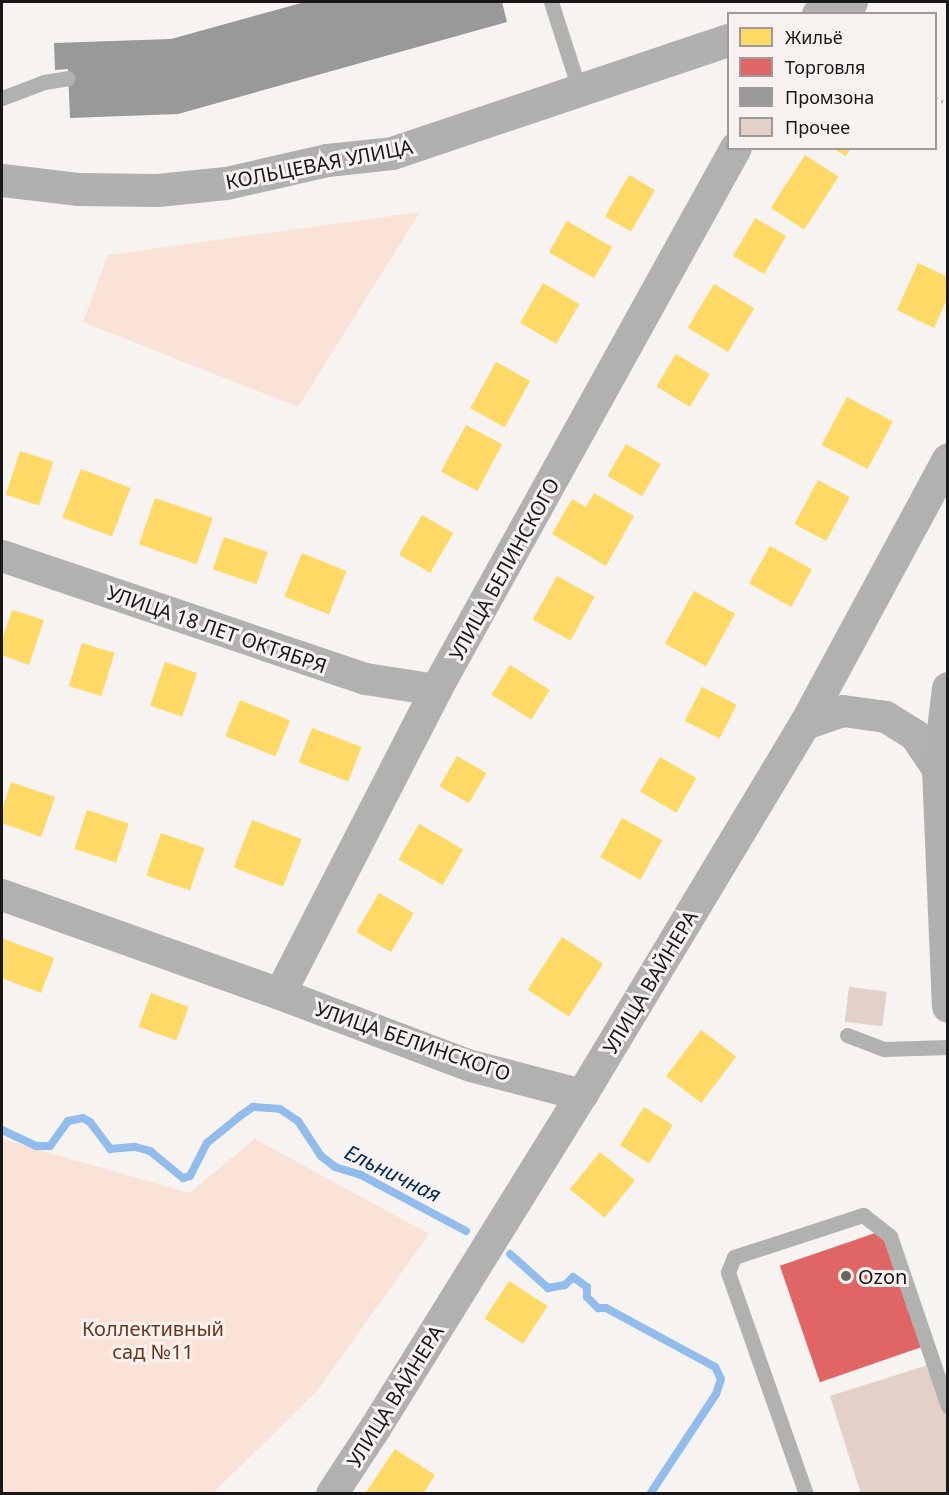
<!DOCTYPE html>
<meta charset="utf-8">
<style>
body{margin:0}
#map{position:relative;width:949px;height:1495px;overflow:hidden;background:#f6f3f1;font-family:"Noto Sans",sans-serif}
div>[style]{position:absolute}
.green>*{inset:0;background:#fae2d7}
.homes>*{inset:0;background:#ffd966;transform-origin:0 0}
.shops>*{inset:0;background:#e06666;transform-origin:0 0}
.industry>*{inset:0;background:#999}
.stream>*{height:8px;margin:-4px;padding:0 4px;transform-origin:4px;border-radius:4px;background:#91bcec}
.building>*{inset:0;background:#e3d0c8;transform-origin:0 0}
.path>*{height:4px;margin-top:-2px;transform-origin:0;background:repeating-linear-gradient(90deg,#b4b2b2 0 1.5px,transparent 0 6px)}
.lane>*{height:15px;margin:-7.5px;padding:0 7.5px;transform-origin:7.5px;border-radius:7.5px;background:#b1b1b0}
.street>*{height:32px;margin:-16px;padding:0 16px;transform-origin:16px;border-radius:16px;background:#b1b1b0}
.secondary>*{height:33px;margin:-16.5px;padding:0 16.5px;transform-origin:16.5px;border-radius:16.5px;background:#b0b0b0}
.dots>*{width:16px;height:16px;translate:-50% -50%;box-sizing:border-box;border:3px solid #f7f2f0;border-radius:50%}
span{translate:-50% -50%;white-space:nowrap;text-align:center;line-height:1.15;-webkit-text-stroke:6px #f7f2f0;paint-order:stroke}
.street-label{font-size:20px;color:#191717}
.poi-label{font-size:20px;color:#191717}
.left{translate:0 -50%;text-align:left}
.park-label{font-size:20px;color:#6e341a}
.water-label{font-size:21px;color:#002b56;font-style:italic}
.frame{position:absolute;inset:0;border:3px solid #191717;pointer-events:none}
.legend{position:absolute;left:727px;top:12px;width:210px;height:138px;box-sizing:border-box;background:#f7f2f0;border:2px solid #9e9a99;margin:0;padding:8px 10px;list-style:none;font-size:18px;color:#191717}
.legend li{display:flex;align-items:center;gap:12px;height:30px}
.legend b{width:30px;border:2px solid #9e9a99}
</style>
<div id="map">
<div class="green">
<i style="clip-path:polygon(420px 212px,298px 407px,83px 322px,108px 255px)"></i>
<i style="clip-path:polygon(2px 1139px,189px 1193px,255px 1139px,429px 1234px,317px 1391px,213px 1493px,2px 1493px)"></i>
</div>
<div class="homes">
<i style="clip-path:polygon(832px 148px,851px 148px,846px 156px)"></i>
<i style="left:805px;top:155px;width:40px;height:63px;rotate:33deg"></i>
<i style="left:629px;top:175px;width:30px;height:48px;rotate:30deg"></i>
<i style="left:755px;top:218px;width:36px;height:44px;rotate:30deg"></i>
<i style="left:567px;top:221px;width:52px;height:36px;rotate:30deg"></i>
<i style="clip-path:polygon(918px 263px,948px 277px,948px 297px,934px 328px,897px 310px)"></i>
<i style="left:543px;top:283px;width:42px;height:46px;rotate:30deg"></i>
<i style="left:714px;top:284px;width:47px;height:51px;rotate:31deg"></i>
<i style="left:676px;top:354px;width:39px;height:38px;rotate:31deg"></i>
<i style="left:496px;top:362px;width:39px;height:53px;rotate:29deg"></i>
<i style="left:847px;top:397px;width:52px;height:54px;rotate:28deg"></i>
<i style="left:466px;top:425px;width:41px;height:53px;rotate:28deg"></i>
<i style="left:626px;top:444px;width:40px;height:37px;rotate:30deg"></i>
<i style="left:20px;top:451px;width:35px;height:46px;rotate:18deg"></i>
<i style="left:81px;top:469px;width:53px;height:52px;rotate:21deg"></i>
<i style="left:818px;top:480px;width:36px;height:50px;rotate:28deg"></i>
<i style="clip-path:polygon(594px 493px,634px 516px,606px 566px,552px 534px,572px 499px,586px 507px)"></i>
<i style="left:155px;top:498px;width:61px;height:49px;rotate:19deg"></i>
<i style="left:422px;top:515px;width:36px;height:46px;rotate:30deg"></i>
<i style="left:224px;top:537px;width:46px;height:34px;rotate:19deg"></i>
<i style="left:770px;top:546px;width:48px;height:43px;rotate:29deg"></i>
<i style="left:302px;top:553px;width:48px;height:47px;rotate:22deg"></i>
<i style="left:557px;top:576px;width:43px;height:50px;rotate:29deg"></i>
<i style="left:694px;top:591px;width:47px;height:60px;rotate:29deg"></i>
<i style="clip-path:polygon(12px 610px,44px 620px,29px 665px,2px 655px,2px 640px)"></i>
<i style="left:82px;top:643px;width:34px;height:45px;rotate:17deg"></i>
<i style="left:165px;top:662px;width:34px;height:46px;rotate:19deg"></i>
<i style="left:510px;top:665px;width:47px;height:35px;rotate:32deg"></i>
<i style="left:702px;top:687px;width:39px;height:38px;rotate:27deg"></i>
<i style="left:240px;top:700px;width:54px;height:39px;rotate:22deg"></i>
<i style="left:312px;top:728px;width:53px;height:37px;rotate:21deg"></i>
<i style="left:457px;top:756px;width:34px;height:35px;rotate:30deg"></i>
<i style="left:660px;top:757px;width:42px;height:40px;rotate:30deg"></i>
<i style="clip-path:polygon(11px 782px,55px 797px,41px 837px,2px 823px,2px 811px)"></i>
<i style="left:87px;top:810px;width:44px;height:41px;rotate:18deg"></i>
<i style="left:622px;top:818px;width:46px;height:45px;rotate:29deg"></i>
<i style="left:252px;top:820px;width:53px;height:51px;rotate:21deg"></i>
<i style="left:419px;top:824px;width:51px;height:41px;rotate:30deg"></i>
<i style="left:161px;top:833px;width:46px;height:45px;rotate:19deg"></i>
<i style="left:379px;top:893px;width:40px;height:45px;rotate:30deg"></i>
<i style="left:562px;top:937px;width:49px;height:63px;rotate:33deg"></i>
<i style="clip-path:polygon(2px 938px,54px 958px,41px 993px,2px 978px)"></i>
<i style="left:151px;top:993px;width:40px;height:36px;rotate:20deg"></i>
<i style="left:701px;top:1030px;width:44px;height:58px;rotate:37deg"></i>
<i style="left:644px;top:1107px;width:34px;height:45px;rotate:32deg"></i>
<i style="left:600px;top:1152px;width:45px;height:48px;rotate:39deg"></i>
<i style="left:509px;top:1281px;width:46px;height:45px;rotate:33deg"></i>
<i style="clip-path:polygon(395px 1449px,435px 1475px,423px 1494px,365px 1494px)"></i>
</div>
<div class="shops">
<i style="left:881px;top:1231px;width:123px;height:107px;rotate:71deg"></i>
</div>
<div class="industry">
<i style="clip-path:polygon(305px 2px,502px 2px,507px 22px,178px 114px,70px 118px,68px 69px,55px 70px,54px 43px,171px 39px)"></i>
</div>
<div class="stream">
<i style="left:2px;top:1130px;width:38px;rotate:25deg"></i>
<i style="left:36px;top:1146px;width:14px"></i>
<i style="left:50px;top:1146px;width:31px;rotate:-54deg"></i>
<i style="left:68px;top:1121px;width:15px;rotate:-11deg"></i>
<i style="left:83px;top:1118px;width:8px;rotate:30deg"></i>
<i style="left:90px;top:1122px;width:34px;rotate:53deg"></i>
<i style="left:110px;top:1149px;width:25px;rotate:-5deg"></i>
<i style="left:135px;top:1147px;width:16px;rotate:15deg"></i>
<i style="left:150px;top:1151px;width:43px;rotate:39.3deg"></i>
<i style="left:183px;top:1178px;width:7px;rotate:-16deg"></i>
<i style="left:190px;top:1176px;width:37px;rotate:-63deg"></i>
<i style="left:207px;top:1143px;width:43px;rotate:-39.3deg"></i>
<i style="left:240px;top:1116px;width:16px;rotate:-35deg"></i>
<i style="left:253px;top:1107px;width:27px;rotate:4deg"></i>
<i style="left:280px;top:1109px;width:22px;rotate:34deg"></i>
<i style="left:298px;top:1121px;width:42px;rotate:56.7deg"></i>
<i style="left:321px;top:1156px;width:18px;rotate:38deg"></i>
<i style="left:335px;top:1167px;width:27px;rotate:17deg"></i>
<i style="left:361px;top:1175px;width:119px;rotate:28.1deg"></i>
<i style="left:510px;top:1254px;width:51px;rotate:41.8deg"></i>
<i style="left:548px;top:1288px;width:17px;rotate:-10deg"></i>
<i style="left:565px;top:1285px;width:11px;rotate:-45deg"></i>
<i style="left:573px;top:1277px;width:17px;rotate:36deg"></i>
<i style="left:587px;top:1287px;width:10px;rotate:90deg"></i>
<i style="left:587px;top:1297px;width:16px;rotate:45deg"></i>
<i style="left:598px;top:1308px;width:8px"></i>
<i style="left:606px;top:1308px;width:124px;rotate:28.4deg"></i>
<i style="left:715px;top:1367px;width:13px;rotate:63deg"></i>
<i style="left:721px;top:1379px;width:16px;rotate:108deg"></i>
<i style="left:716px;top:1394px;width:120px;rotate:123.4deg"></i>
</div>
<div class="building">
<i style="left:849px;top:987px;width:38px;height:35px;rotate:7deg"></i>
<i style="clip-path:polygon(931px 1364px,948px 1416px,948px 1494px,861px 1494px,830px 1396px)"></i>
</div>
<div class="path">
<i style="left:936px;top:99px;width:13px;rotate:23deg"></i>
</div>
<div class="lane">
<i style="left:551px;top:2px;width:95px;rotate:72.1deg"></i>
<i style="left:2px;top:98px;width:45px;rotate:-20.9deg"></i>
<i style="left:44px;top:82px;width:24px;rotate:-9deg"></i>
<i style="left:847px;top:1035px;width:40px;rotate:21deg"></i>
<i style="left:884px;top:1049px;width:64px;rotate:-1.8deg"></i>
<i style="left:806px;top:1494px;width:235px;rotate:-109.4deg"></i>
<i style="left:728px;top:1272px;width:16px;rotate:-68deg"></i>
<i style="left:734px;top:1257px;width:136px;rotate:-18deg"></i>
<i style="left:863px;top:1215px;width:34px;rotate:38deg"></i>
<i style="left:890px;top:1236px;width:180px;rotate:71.2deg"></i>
</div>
<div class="street">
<i style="left:2px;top:556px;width:384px;rotate:18.7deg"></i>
<i style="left:366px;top:679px;width:71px;rotate:8.9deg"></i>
<i style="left:805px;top:724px;width:40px;rotate:-18.9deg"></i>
<i style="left:843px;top:711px;width:43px;rotate:7.9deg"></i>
<i style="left:886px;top:717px;width:34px;rotate:32deg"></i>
<i style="left:915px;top:735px;width:41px;rotate:55.9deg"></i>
<i style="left:2px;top:895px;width:295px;rotate:19.6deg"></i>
<i style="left:280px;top:994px;width:204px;rotate:20.7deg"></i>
<i style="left:471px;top:1066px;width:115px;rotate:14.6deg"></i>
<i style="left:280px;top:994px;width:342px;rotate:-62.8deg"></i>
<i style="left:436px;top:690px;width:619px;rotate:-61.04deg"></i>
<i style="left:332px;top:1494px;width:80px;rotate:-56.7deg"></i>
<i style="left:376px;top:1427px;width:391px;rotate:-58.2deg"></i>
<i style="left:582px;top:1095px;width:433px;rotate:-59deg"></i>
<i style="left:805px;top:724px;width:301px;rotate:-61.6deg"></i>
</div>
<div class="secondary">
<i style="left:818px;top:14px;width:35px;rotate:-20deg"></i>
<i style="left:2px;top:180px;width:78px;rotate:6.7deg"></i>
<i style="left:79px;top:189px;width:78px;rotate:0.7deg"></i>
<i style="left:157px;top:190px;width:69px;rotate:-5.8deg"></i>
<i style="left:226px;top:183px;width:104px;rotate:-12.8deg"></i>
<i style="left:327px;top:160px;width:65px;rotate:-6.1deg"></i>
<i style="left:392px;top:153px;width:354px;rotate:-18.6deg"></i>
<i style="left:948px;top:688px;width:82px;rotate:97deg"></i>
<i style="left:938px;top:769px;width:237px;rotate:87.6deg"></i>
</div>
<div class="dots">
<i style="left:846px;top:1276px;background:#666463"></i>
</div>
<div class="street-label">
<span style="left:319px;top:164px;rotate:-11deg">КОЛЬЦЕВАЯ УЛИЦА</span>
<span style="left:504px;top:569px;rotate:-61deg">УЛИЦА БЕЛИНСКОГО</span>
<span style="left:217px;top:629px;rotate:19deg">УЛИЦА 18 ЛЕТ ОКТЯБРЯ</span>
<span style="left:650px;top:982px;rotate:-59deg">УЛИЦА ВАЙНЕРА</span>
<span style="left:413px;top:1041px;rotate:19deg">УЛИЦА БЕЛИНСКОГО</span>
<span style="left:395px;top:1396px;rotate:-58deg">УЛИЦА ВАЙНЕРА</span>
</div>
<div class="poi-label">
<span class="left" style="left:858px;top:1276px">Ozon</span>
</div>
<div class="park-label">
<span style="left:153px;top:1340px">Коллективный<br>сад №11</span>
</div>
<div class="water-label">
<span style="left:393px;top:1173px;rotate:26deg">Ельничная</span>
</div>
<div class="frame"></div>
<ul class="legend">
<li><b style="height:16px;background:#ffd966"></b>Жильё</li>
<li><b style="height:16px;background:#e06666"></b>Торговля</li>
<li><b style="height:16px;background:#999"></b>Промзона</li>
<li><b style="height:16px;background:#e3d0c8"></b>Прочее</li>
</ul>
</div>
